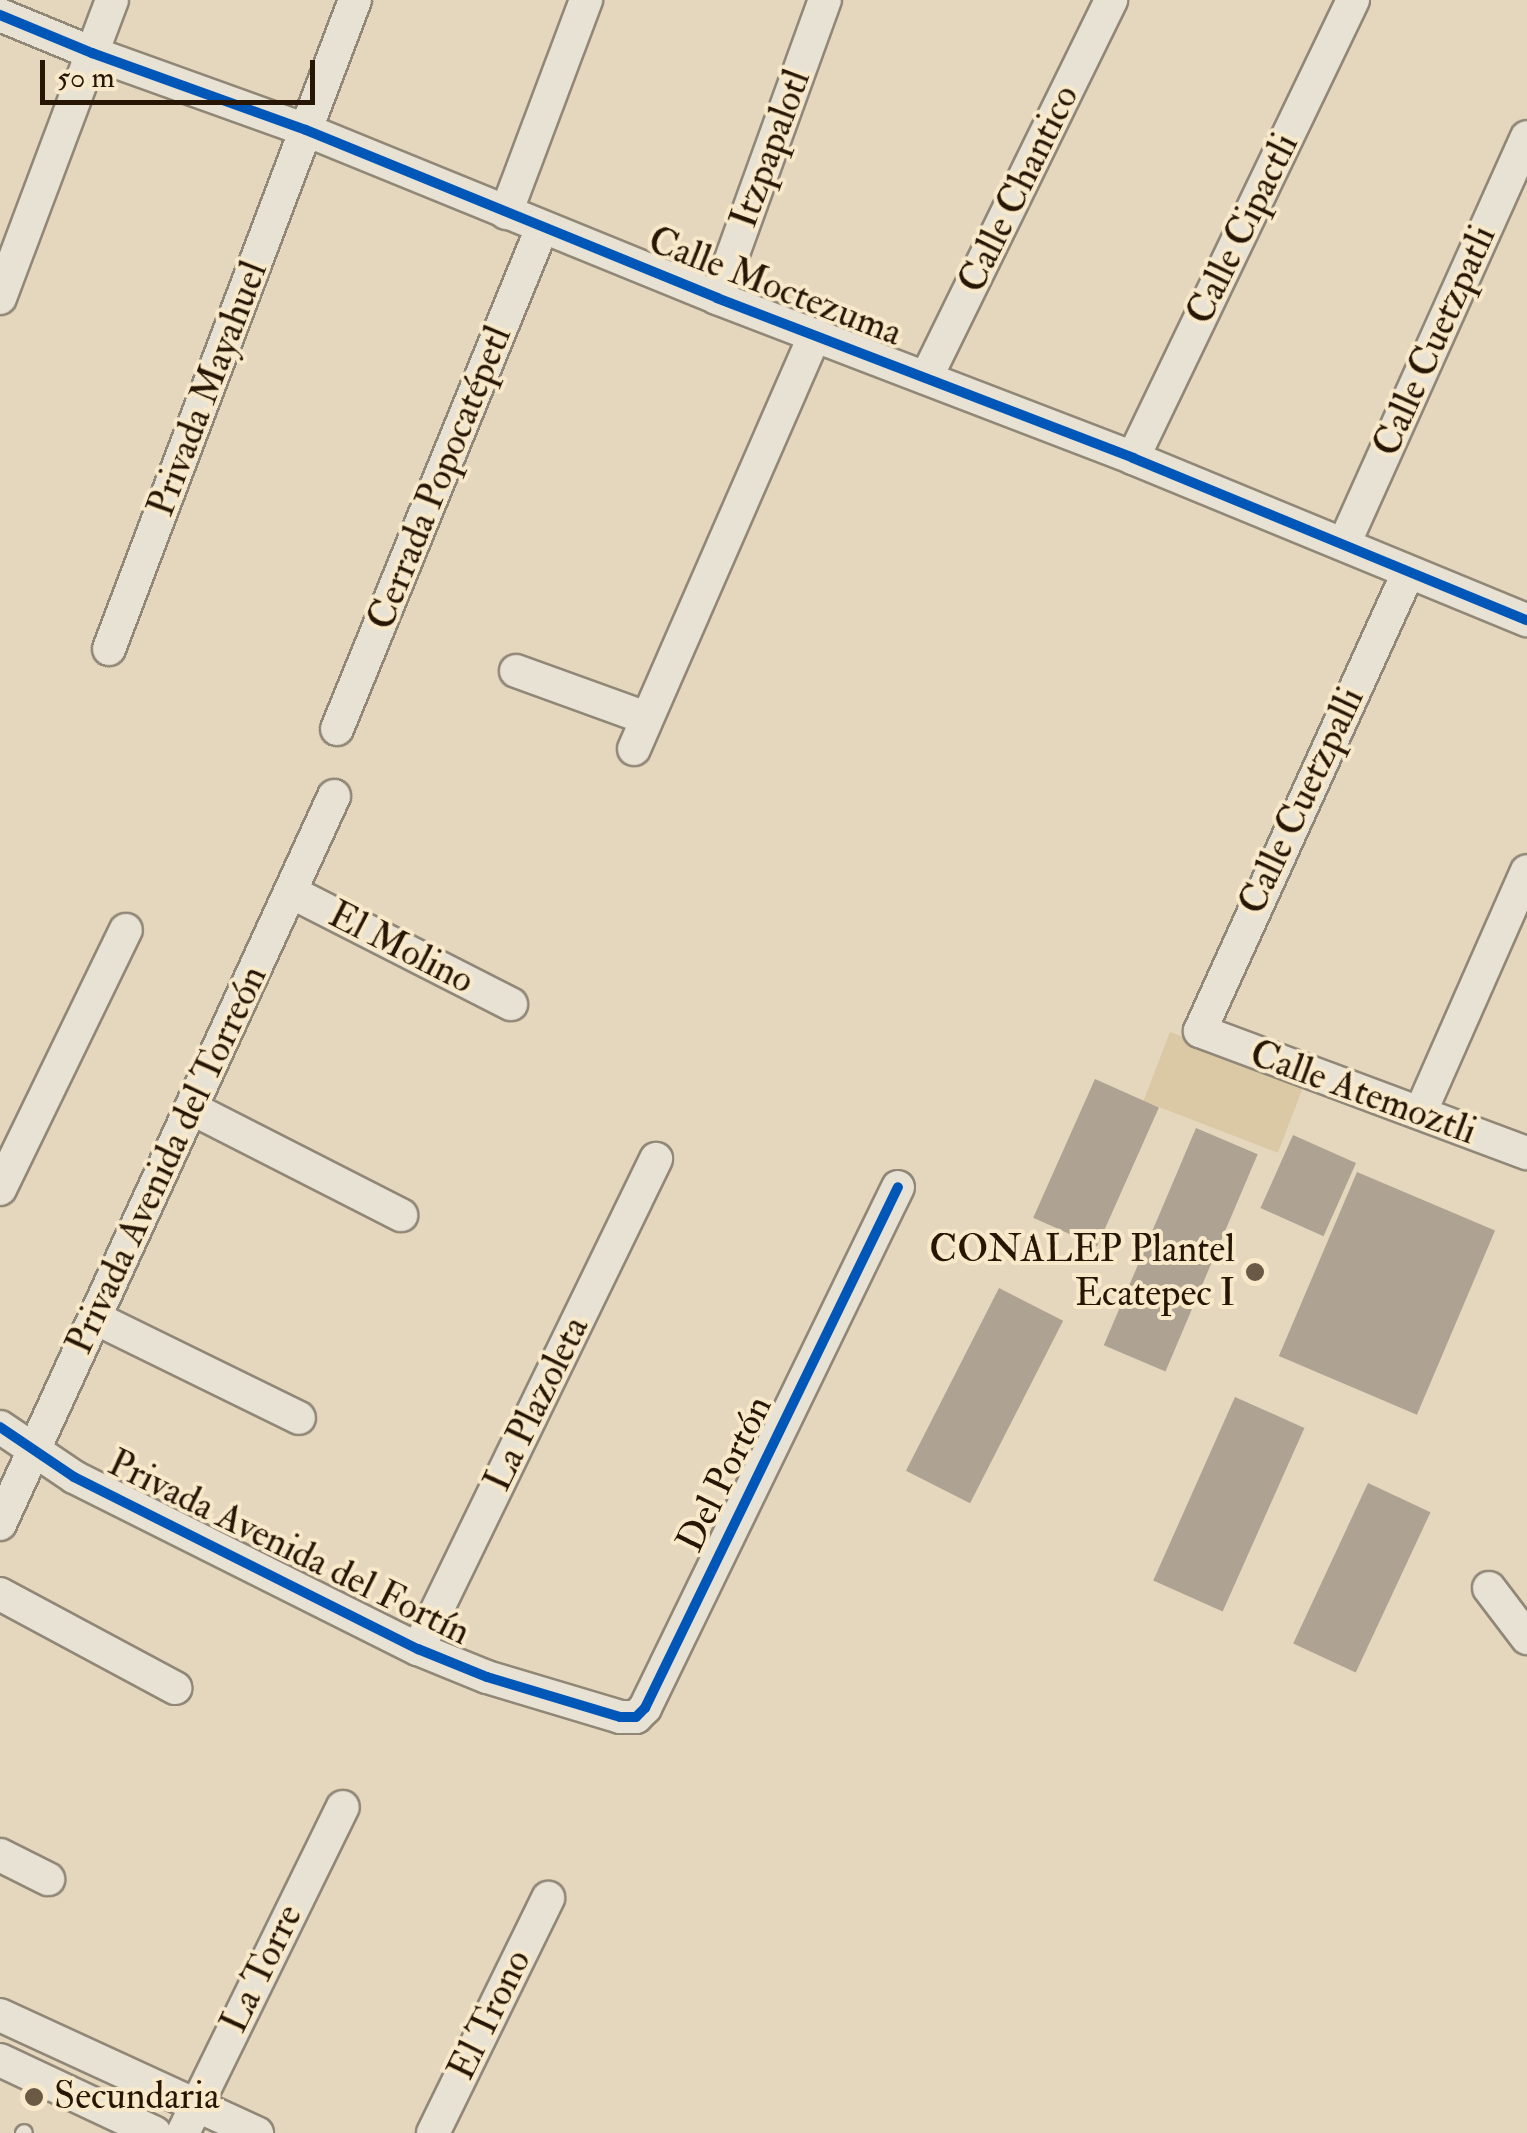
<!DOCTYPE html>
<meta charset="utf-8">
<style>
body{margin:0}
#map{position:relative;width:1527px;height:2133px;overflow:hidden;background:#e5d7bd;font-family:"IM FELL Double Pica",serif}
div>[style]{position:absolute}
.green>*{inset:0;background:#dbc8a4;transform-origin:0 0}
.building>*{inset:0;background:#aea392;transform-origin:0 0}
.roads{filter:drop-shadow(2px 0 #918777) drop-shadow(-2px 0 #918777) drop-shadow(0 2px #918777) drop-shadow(0 -2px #918777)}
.lane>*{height:15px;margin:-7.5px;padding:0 7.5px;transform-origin:7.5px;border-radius:7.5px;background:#e8e2d5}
.street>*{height:32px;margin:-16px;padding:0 16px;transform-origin:16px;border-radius:16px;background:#e8e2d5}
.cycleway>*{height:10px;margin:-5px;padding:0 5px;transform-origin:5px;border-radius:5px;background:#0057b8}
.dots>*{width:28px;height:28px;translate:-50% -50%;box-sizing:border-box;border:5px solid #f8e9ca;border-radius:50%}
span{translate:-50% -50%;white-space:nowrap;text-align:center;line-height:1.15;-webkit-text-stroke:8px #f8e9ca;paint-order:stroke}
.street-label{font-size:38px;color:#281604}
.poi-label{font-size:38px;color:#281604}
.right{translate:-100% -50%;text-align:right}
.left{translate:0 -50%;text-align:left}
.scale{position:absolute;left:40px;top:60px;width:275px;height:45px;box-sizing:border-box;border:5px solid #281604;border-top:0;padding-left:12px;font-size:30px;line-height:35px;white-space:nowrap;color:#281604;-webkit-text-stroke:8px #f8e9ca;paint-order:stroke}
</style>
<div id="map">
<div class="green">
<i style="left:1170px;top:1032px;width:144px;height:74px;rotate:21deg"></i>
</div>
<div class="building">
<i style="left:1095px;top:1079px;width:70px;height:152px;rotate:24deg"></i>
<i style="left:1196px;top:1128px;width:67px;height:236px;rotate:23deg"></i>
<i style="left:1293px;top:1135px;width:69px;height:80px;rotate:24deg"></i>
<i style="left:1357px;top:1172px;width:150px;height:200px;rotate:23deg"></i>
<i style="left:999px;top:1288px;width:72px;height:205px;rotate:27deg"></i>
<i style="left:1235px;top:1397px;width:76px;height:201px;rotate:24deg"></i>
<i style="left:1368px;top:1483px;width:69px;height:177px;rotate:25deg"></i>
</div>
<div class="roads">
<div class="lane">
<i style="left:23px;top:2133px;width:1px;rotate:-45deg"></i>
</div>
<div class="street">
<i style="left:0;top:15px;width:100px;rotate:22.4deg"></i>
<i style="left:92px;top:53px;width:227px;rotate:19.8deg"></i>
<i style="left:306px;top:130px;width:444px;rotate:22.2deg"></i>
<i style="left:717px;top:298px;width:446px;rotate:21deg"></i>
<i style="left:1133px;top:458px;width:426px;rotate:22.4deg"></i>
<i style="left:506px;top:213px;width:228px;rotate:-69.4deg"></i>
<i style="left:0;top:298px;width:318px;rotate:-69.4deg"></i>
<i style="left:717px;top:298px;width:317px;rotate:-70.1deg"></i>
<i style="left:926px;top:378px;width:421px;rotate:-63.9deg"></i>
<i style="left:1133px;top:458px;width:508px;rotate:-64.34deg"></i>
<i style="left:1344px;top:544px;width:446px;rotate:-65.8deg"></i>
<i style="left:1408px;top:573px;width:503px;rotate:114.43deg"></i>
<i style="left:1200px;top:1031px;width:349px;rotate:20.5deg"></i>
<i style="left:109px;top:649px;width:694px;rotate:-69.24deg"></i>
<i style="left:516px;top:671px;width:138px;rotate:19.9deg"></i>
<i style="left:337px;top:729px;width:541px;rotate:-67.75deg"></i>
<i style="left:634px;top:749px;width:452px;rotate:-66.4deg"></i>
<i style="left:291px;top:892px;width:247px;rotate:27deg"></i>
<i style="left:191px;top:1108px;width:236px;rotate:27deg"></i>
<i style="left:1421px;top:1111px;width:262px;rotate:-66.2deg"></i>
<i style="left:0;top:1189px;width:288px;rotate:-64.1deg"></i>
<i style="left:95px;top:1318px;width:227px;rotate:26.1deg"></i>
<i style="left:0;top:1427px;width:89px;rotate:34deg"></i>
<i style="left:74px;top:1477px;width:385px;rotate:26.6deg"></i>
<i style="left:418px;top:1649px;width:74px;rotate:22.1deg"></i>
<i style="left:487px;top:1677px;width:139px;rotate:16.7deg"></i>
<i style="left:620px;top:1717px;width:16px"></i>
<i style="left:636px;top:1717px;width:13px;rotate:-45deg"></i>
<i style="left:645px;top:1708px;width:579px;rotate:-64.1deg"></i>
<i style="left:0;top:1524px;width:801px;rotate:-65.35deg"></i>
<i style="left:1489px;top:1588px;width:63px;rotate:52.8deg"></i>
<i style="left:0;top:1594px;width:199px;rotate:28.2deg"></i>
<i style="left:418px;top:1649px;width:545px;rotate:-64.09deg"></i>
<i style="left:0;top:1855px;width:54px;rotate:26.6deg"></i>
<i style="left:0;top:2015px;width:283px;rotate:24.7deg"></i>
<i style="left:0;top:2060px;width:171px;rotate:25.2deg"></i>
<i style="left:183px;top:2133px;width:363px;rotate:-63.9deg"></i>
<i style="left:433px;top:2133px;width:262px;rotate:-63.9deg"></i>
</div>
</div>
<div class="cycleway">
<i style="left:0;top:15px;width:100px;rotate:22.4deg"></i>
<i style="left:92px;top:53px;width:227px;rotate:19.8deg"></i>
<i style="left:306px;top:130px;width:444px;rotate:22.2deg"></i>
<i style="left:717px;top:298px;width:446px;rotate:21deg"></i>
<i style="left:1133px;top:458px;width:426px;rotate:22.4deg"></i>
<i style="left:0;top:1427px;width:89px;rotate:34deg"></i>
<i style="left:74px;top:1477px;width:385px;rotate:26.6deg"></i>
<i style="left:418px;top:1649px;width:74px;rotate:22.1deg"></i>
<i style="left:487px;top:1677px;width:139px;rotate:16.7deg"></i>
<i style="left:620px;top:1717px;width:16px"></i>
<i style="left:636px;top:1717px;width:13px;rotate:-45deg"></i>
<i style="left:645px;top:1708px;width:579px;rotate:-64.1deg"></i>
</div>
<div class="dots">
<i style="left:1255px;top:1272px;background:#6a5a45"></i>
<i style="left:34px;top:2097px;background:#6a5a45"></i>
</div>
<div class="street-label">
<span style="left:771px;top:149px;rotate:-70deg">Itzpapalotl</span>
<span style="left:1019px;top:189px;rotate:-64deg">Calle Chantico</span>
<span style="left:1243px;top:229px;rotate:-64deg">Calle Cipactli</span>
<span style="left:775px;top:287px;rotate:21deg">Calle Moctezuma</span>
<span style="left:1435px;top:341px;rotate:-66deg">Calle Cuetzpatli</span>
<span style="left:208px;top:389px;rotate:-69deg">Privada Mayahuel</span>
<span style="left:440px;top:478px;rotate:-68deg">Cerrada Popocatépetl</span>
<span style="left:1302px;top:801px;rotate:-65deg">Calle Cuetzpalli</span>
<span style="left:401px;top:948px;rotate:27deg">El Molino</span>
<span style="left:1363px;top:1093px;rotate:20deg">Calle Atemoztli</span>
<span style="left:167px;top:1160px;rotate:-65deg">Privada Avenida del Torreón</span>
<span style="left:537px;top:1404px;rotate:-64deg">La Plazoleta</span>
<span style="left:725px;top:1474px;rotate:-64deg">Del Portón</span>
<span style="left:289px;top:1548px;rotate:26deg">Privada Avenida del Fortín</span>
<span style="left:262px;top:1969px;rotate:-64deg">La Torre</span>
<span style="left:490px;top:2015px;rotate:-64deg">El Trono</span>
</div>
<div class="poi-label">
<span class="right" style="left:1235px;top:1272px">CONALEP Plantel<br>Ecatepec I</span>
<span class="left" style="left:54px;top:2097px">Secundaria</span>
</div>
<div class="scale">50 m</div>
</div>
